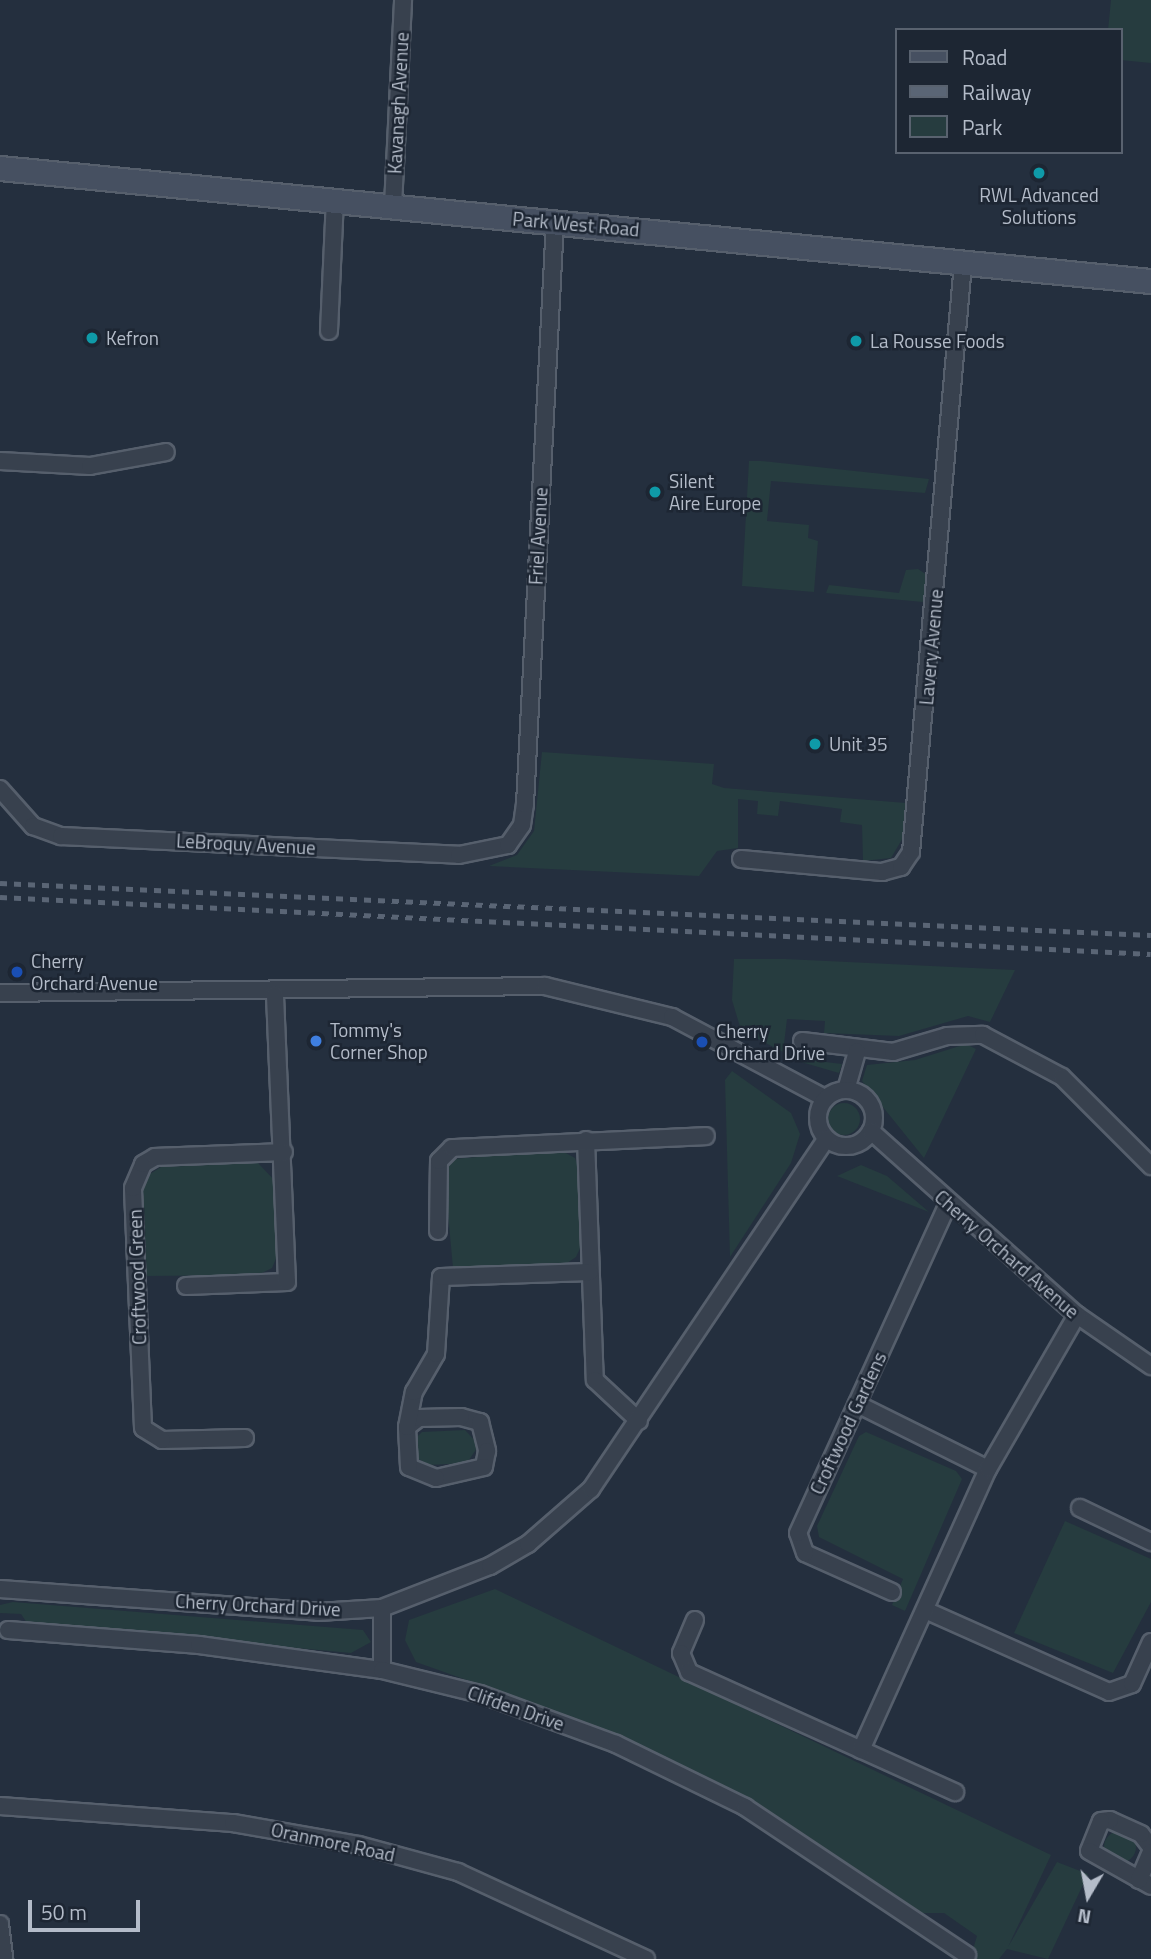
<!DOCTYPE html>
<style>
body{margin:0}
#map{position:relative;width:1151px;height:1959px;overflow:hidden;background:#242f3e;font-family:"Titillium Web",sans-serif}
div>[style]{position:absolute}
.green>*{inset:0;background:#263c3f}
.round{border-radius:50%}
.roads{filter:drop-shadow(2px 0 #565f6c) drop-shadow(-2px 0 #565f6c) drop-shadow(0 2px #565f6c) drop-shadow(0 -2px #565f6c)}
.street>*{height:16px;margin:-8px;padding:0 8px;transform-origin:8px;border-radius:8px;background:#38414e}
.street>.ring{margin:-8px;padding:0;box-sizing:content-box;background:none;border:16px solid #38414e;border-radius:50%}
.secondary>*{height:23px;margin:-11.5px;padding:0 11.5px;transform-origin:11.5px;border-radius:11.5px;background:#465061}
.rail>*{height:4.5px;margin-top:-2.25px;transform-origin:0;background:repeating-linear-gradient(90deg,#5a6575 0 7px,transparent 0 14px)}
.dots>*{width:19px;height:19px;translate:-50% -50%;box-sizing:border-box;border:4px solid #1d2633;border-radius:50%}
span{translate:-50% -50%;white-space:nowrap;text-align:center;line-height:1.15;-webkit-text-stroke:5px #1d2633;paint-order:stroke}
.street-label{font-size:19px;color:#b4bcc9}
.poi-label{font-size:19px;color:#b4bcc9}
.left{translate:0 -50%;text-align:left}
.legend{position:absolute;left:895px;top:28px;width:228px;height:126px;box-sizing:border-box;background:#1d2633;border:2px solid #59626f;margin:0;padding:9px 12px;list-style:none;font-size:21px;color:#b4bcc9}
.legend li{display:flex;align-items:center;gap:14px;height:35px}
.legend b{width:35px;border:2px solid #59626f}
.north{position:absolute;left:1053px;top:1861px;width:70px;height:70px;-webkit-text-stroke:5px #1d2633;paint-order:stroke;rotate:190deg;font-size:19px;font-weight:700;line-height:28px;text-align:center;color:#b4bcc9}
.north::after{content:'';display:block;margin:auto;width:24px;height:32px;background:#b4bcc9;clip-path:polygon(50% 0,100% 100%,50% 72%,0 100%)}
.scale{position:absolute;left:28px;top:1900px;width:112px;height:32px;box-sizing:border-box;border:4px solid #b4bcc9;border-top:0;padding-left:9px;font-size:21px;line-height:24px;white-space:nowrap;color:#b4bcc9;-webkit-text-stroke:5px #1d2633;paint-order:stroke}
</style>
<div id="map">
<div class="green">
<i style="clip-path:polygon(1111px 0,1151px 0,1151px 63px,1121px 60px,1121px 30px,1108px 30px)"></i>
<i style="clip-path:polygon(749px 461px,761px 461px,929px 479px,925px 493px,771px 481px,767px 521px,809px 525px,808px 538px,818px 541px,814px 592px,742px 586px)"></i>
<i style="clip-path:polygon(918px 569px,927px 575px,923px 602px,826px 593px,829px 585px,899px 593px,906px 570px)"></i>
<i style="clip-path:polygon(542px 752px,714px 764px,712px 784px,724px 788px,906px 803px,904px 836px,891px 858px,863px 861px,862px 825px,840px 822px,842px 809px,780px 801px,778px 816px,757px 814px,758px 801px,738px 799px,738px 848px,717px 851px,699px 876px,489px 866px,517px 855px,534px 831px)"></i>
<i style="clip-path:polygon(734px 959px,785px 959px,1015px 970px,990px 1022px,968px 1016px,899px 1036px,824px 1033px,825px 1021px,787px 1019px,783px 1052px,741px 1030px,732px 1000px)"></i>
<i style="clip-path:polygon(966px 1044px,976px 1049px,924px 1158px,862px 1081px,867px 1065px,915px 1060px)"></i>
<i style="clip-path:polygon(784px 1057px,842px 1064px,839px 1073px)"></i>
<i style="clip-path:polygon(732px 1071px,791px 1113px,800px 1134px,791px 1163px,730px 1257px,725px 1080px)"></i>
<i class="round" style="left:828px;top:1103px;width:32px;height:32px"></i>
<i style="clip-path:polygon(560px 1150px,575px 1158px,580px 1173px,582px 1244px,576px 1257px,564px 1265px,453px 1268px,444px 1170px,453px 1159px)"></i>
<i style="clip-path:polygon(258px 1163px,277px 1183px,278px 1254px,272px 1268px,258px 1275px,145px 1276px,142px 1185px,150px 1174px,161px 1167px)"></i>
<i style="clip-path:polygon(861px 1165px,887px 1176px,929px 1212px,837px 1176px)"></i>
<i style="clip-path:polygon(465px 1430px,479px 1445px,467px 1463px,429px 1465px,415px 1457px,414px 1440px,422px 1432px)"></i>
<i style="clip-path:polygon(866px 1432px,956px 1471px,962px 1479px,905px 1611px,892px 1605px,903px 1579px,819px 1537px,817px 1526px,859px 1436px)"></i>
<i style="clip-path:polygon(1065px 1521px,1151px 1559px,1151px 1602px,1113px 1673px,1014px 1633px)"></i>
<i style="clip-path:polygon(495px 1589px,1051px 1855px,1008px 1947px,1057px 1862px,1088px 1874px,1048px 1959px,1007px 1949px,999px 1959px,970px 1959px,977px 1936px,944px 1913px,915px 1913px,706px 1777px,587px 1723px,416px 1662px,405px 1640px,409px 1620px)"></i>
<i style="clip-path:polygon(13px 1602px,363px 1630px,371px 1642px,351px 1653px,27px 1623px,21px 1614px,0 1613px,0 1605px)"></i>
<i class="round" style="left:1104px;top:1831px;width:32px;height:32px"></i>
</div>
<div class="roads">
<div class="street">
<i style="left:393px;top:206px;width:206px;rotate:-87.2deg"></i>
<i style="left:329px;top:331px;width:131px;rotate:-87.4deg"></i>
<i style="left:0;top:461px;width:90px;rotate:3.2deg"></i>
<i style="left:90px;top:466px;width:77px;rotate:-10.4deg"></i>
<i style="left:0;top:789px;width:50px;rotate:48.3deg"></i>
<i style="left:33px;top:826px;width:30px;rotate:20deg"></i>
<i style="left:61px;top:836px;width:398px;rotate:2.7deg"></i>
<i style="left:459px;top:855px;width:50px;rotate:-11.5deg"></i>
<i style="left:508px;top:845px;width:24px;rotate:-55deg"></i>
<i style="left:522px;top:825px;width:21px;rotate:-82deg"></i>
<i style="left:525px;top:804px;width:583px;rotate:-87.05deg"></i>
<i style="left:741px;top:859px;width:142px;rotate:5.3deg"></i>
<i style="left:882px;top:872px;width:20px;rotate:-15deg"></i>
<i style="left:901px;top:867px;width:18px;rotate:-56deg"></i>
<i style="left:911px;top:852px;width:591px;rotate:-84.95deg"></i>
<i style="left:0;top:993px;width:545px;rotate:-0.74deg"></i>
<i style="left:545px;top:986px;width:131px;rotate:13.7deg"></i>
<i style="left:672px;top:1017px;width:174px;rotate:28deg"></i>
<i style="left:802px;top:1041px;width:92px;rotate:6.9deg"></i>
<i style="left:893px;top:1052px;width:56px;rotate:-16.5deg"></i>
<i style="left:947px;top:1036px;width:36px;rotate:-2deg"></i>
<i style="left:983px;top:1035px;width:89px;rotate:28deg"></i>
<i style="left:1062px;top:1077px;width:126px;rotate:45deg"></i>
<i style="left:846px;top:1090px;width:40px;rotate:-74deg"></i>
<i class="ring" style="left:818px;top:1090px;width:40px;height:40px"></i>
<i style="left:871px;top:1131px;width:276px;rotate:41.8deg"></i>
<i style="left:1077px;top:1315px;width:90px;rotate:34.6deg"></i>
<i style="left:586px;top:1140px;width:240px;rotate:87.9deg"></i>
<i style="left:595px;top:1380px;width:60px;rotate:43deg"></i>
<i style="left:438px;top:1231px;width:70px;rotate:-89.2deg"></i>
<i style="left:439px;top:1161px;width:18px;rotate:-45deg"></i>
<i style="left:452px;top:1148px;width:254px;rotate:-2.7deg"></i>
<i style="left:186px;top:1286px;width:101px;rotate:-2.3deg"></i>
<i style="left:287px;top:1282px;width:288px;rotate:-92.4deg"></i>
<i style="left:857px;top:1404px;width:146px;rotate:26.4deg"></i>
<i style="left:461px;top:1417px;width:20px;rotate:15deg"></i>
<i style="left:480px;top:1422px;width:30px;rotate:76deg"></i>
<i style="left:487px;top:1451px;width:16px;rotate:101deg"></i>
<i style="left:484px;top:1467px;width:49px;rotate:167.1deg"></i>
<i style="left:436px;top:1478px;width:29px;rotate:-158deg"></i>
<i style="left:409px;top:1467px;width:40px;rotate:-92.9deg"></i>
<i style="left:407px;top:1427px;width:15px;rotate:-37deg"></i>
<i style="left:419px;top:1418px;width:42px;rotate:-1.4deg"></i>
<i style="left:407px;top:1427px;width:36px;rotate:-79deg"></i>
<i style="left:414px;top:1392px;width:44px;rotate:-59.9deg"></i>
<i style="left:436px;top:1354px;width:77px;rotate:-86.3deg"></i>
<i style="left:441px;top:1277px;width:149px;rotate:-1.9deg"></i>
<i style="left:245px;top:1438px;width:83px;rotate:178.6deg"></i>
<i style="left:162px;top:1440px;width:22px;rotate:-148deg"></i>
<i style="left:143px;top:1428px;width:240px;rotate:-92.4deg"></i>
<i style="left:133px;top:1188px;width:26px;rotate:-67deg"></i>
<i style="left:143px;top:1164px;width:14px;rotate:-30deg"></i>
<i style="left:155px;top:1157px;width:129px;rotate:-2.2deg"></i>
<i style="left:1080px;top:1508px;width:79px;rotate:25.6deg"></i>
<i style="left:0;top:1589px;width:319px;rotate:4.1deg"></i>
<i style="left:318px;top:1612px;width:64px;rotate:-3.6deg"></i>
<i style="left:382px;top:1608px;width:116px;rotate:-21.3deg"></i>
<i style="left:490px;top:1566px;width:44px;rotate:-30.1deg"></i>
<i style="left:528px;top:1544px;width:84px;rotate:-41.1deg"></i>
<i style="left:591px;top:1489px;width:422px;rotate:-56.1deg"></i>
<i style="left:892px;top:1592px;width:95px;rotate:-155.9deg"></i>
<i style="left:805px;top:1553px;width:21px;rotate:-109deg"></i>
<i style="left:798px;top:1533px;width:362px;rotate:-65.5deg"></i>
<i style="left:382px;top:1608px;width:62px;rotate:90deg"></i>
<i style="left:925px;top:1610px;width:201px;rotate:24deg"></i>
<i style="left:1109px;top:1692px;width:24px;rotate:-19deg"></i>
<i style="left:1132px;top:1684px;width:46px;rotate:-65.7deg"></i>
<i style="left:695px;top:1620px;width:36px;rotate:113deg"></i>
<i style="left:681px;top:1653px;width:21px;rotate:67deg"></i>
<i style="left:689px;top:1672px;width:292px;rotate:24.3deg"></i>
<i style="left:8px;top:1630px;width:192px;rotate:4.5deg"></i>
<i style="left:199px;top:1645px;width:185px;rotate:7.8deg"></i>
<i style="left:382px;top:1670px;width:101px;rotate:13.8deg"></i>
<i style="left:480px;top:1694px;width:145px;rotate:20.2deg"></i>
<i style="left:616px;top:1744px;width:144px;rotate:26deg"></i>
<i style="left:745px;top:1807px;width:267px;rotate:33.7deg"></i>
<i style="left:861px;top:1750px;width:308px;rotate:-65.7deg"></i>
<i style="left:988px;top:1469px;width:178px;rotate:-60deg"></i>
<i style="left:0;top:1806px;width:234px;rotate:4.2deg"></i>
<i style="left:233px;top:1823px;width:128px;rotate:9.9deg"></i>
<i style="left:359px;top:1845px;width:103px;rotate:15.3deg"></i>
<i style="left:458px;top:1872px;width:207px;rotate:24.8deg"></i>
<i style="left:1151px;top:1847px;width:16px;rotate:-128deg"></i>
<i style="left:1141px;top:1834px;width:34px;rotate:-156deg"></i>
<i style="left:1110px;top:1820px;width:9px;rotate:174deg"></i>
<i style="left:1101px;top:1821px;width:32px;rotate:112deg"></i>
<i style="left:1089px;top:1851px;width:71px;rotate:29.4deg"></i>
<i style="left:1139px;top:1880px;width:30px;rotate:-67deg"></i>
<i style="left:0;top:1924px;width:35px;rotate:83deg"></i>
</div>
<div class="secondary">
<i style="left:0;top:168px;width:1157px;rotate:5.61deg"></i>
</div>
</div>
<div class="rail">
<i style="left:0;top:883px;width:1152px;rotate:2.59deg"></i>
<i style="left:0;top:897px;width:1152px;rotate:2.84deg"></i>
</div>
<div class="dots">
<i style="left:1039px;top:173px;background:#0f9aa8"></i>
<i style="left:92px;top:338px;background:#0f9aa8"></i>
<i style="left:856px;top:341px;background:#0f9aa8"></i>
<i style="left:655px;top:492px;background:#0f9aa8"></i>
<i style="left:815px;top:744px;background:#0f9aa8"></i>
<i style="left:17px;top:972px;background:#1a4fb4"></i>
<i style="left:316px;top:1041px;background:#3f7fe0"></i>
<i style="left:702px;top:1042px;background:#1a4fb4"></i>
</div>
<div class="street-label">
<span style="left:398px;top:103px;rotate:-87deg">Kavanagh Avenue</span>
<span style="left:576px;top:224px;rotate:5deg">Park West Road</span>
<span style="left:538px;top:536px;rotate:-87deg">Friel Avenue</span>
<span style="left:931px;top:647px;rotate:-85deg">Lavery Avenue</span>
<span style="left:246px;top:844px;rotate:3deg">LeBroquy Avenue</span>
<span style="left:1007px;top:1254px;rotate:41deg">Cherry Orchard Avenue</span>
<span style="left:137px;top:1277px;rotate:-92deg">Croftwood Green</span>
<span style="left:848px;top:1423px;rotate:-65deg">Croftwood Gardens</span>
<span style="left:258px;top:1605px;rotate:3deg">Cherry Orchard Drive</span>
<span style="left:516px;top:1708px;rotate:19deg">Clifden Drive</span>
<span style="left:333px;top:1842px;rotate:12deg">Oranmore Road</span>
</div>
<div class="poi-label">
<span style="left:1039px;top:206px">RWL Advanced<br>Solutions</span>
<span class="left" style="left:106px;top:338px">Kefron</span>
<span class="left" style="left:870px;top:341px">La Rousse Foods</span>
<span class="left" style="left:669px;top:492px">Silent<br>Aire Europe</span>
<span class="left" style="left:829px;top:744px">Unit 35</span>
<span class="left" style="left:31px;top:972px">Cherry<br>Orchard Avenue</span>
<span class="left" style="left:330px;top:1041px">Tommy's<br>Corner Shop</span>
<span class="left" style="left:716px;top:1042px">Cherry<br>Orchard Drive</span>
</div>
<ul class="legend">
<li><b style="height:9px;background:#465061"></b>Road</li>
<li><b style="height:9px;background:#5a6575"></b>Railway</li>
<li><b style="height:19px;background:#263c3f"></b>Park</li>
</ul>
<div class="north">N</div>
<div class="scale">50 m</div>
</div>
